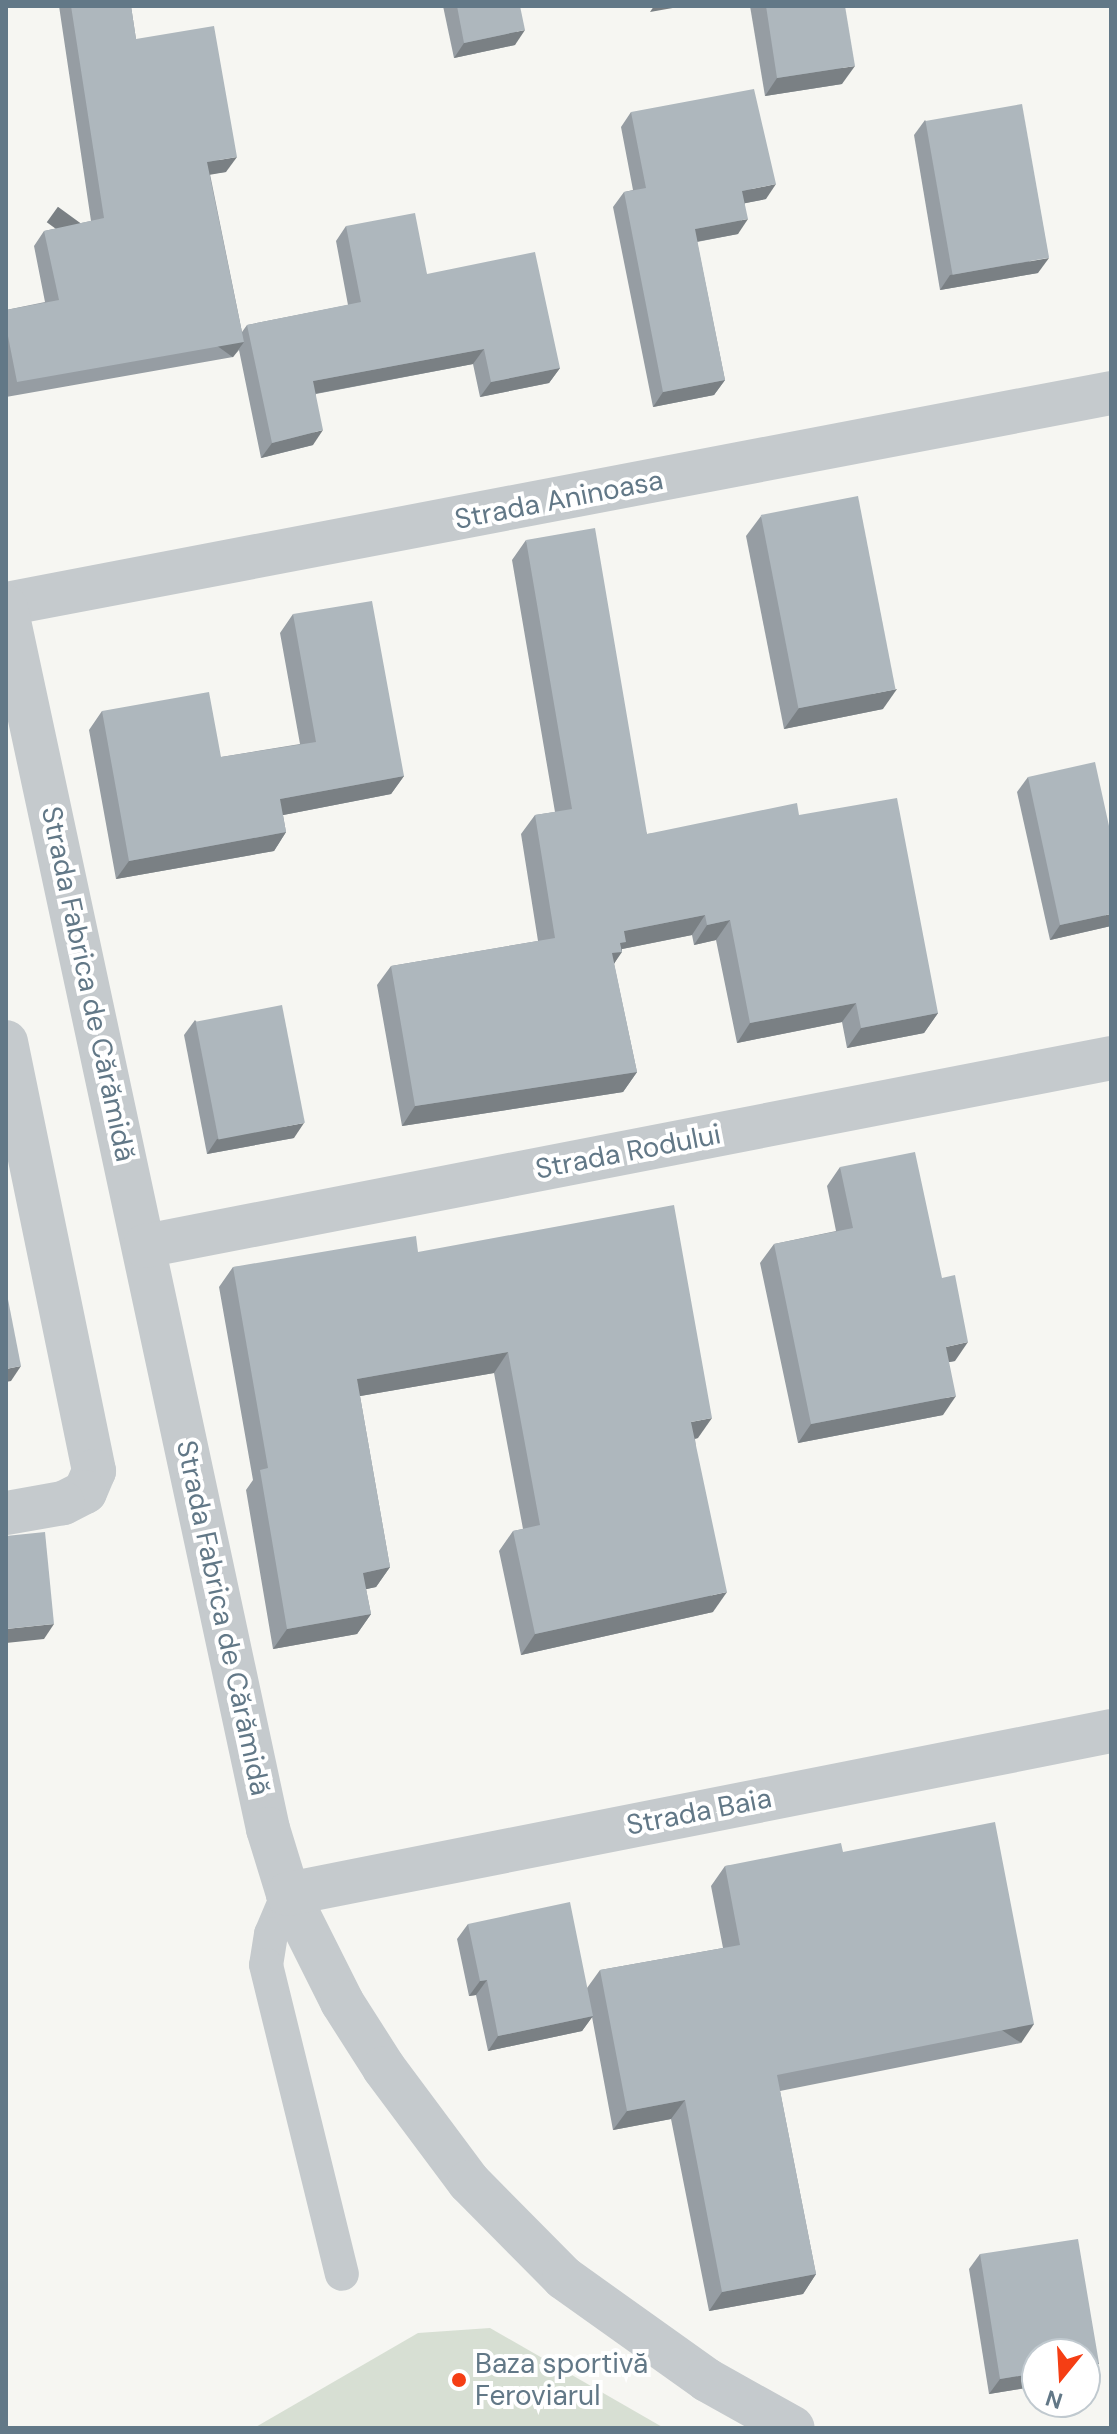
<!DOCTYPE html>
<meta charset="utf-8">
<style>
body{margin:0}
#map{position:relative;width:1117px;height:2434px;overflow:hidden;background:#f6f6f2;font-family:"DM Sans",sans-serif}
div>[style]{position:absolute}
.green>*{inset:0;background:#d7dfd3}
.lane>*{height:34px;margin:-17px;padding:0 17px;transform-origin:17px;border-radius:17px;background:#c5cacd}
.street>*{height:44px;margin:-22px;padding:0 22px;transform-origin:22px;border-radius:22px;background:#c5cacd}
.wall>*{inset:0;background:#969da3}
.shaded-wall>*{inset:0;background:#7a8084;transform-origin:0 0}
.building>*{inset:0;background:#aeb7bd;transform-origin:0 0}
.dots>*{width:22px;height:22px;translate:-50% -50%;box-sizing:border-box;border:4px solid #fff;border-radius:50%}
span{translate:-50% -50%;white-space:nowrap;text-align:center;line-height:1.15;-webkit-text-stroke:8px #fff;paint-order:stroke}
.street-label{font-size:28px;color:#627887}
.poi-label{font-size:28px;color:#627887}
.left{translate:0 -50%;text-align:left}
.frame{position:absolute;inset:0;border:8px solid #627887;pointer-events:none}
.north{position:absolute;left:1021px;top:2338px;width:80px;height:80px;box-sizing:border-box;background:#fff;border:2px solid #c0c9cf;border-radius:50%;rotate:198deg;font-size:22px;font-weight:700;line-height:32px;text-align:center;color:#627887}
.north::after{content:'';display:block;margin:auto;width:28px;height:36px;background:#f53e14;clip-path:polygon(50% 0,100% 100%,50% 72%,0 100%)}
</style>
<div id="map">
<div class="green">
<i style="clip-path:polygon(490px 2328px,664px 2428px,254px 2428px,418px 2333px)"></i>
</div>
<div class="lane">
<i style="left:288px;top:1894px;width:43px;rotate:113deg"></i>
<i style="left:271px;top:1934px;width:31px;rotate:99deg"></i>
<i style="left:266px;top:1965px;width:318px;rotate:76.2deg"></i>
</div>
<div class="street">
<i style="left:6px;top:604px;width:1125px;rotate:-10.81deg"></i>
<i style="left:6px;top:607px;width:1250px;rotate:77.9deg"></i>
<i style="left:268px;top:1829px;width:68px;rotate:72.9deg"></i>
<i style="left:288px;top:1894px;width:121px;rotate:63.4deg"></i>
<i style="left:342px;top:2002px;width:78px;rotate:57.5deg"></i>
<i style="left:384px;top:2068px;width:142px;rotate:53.3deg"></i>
<i style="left:469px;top:2182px;width:135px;rotate:45.3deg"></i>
<i style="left:564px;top:2278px;width:176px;rotate:35.5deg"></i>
<i style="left:707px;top:2380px;width:98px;rotate:29.2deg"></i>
<i style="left:6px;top:1042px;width:438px;rotate:78.4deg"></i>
<i style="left:94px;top:1471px;width:23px;rotate:113deg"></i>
<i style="left:85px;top:1492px;width:25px;rotate:153deg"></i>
<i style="left:63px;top:1503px;width:58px;rotate:170deg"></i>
<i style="left:145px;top:1246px;width:984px;rotate:-11.01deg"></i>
<i style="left:288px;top:1894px;width:839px;rotate:-11.2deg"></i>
</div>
<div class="wall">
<i style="clip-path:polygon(59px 6px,131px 6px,136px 39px,226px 172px,210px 174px,242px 332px,247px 325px,348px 305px,336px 241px,346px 226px,427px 274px,560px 368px,549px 383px,480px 397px,473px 364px,316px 394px,313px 445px,261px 458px,239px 350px,233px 357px,6px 397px,6px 310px,45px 302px,34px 246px,44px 231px,91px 221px)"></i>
<i style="clip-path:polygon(443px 6px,520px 6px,515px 45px,454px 58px)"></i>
<i style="clip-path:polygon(750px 6px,845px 6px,842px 84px,765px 96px)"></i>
<i style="clip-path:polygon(631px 112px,766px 199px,745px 203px,738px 234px,697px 242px,725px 380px,714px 395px,653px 407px,613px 207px,624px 192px,633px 190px,621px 127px)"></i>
<i style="clip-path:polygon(925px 120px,1038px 273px,940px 290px,914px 135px)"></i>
<i style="clip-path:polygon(761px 516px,883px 709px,784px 729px,746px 536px)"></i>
<i style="clip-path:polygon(526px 540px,647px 834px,799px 815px,938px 1013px,924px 1033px,847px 1048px,842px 1022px,737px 1043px,716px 940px,694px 945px,692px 935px,622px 949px,614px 964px,637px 1072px,623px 1092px,402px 1126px,377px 985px,391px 966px,538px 941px,521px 834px,535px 815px,555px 812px,512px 560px)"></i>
<i style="clip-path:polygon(293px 614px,404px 776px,391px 794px,283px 815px,286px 832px,274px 851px,116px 879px,89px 730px,102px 711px,221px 757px,300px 744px,280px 633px)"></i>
<i style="clip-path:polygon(1028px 777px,1111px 926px,1050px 940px,1017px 792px)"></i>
<i style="clip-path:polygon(195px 1020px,294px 1138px,207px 1154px,184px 1035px)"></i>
<i style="clip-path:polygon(840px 1167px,955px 1361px,949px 1362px,943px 1415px,798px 1443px,760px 1263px,774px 1244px,836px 1231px,827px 1186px)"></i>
<i style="clip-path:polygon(418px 1252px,698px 1438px,695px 1439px,713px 1612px,521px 1655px,499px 1551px,513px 1531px,523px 1529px,494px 1373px,360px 1396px,390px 1567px,376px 1587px,366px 1589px,371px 1614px,357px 1634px,273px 1649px,246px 1490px,253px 1480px,219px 1287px,233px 1267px)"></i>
<i style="clip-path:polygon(843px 1852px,1021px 2043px,780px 2091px,816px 2274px,803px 2294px,709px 2311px,671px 2119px,613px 2130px,592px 2017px,582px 2031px,488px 2051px,476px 1995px,469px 1996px,457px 1939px,468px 1924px,587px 1988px,600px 1970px,723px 1948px,711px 1886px,725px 1866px)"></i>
<i style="clip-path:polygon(980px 2254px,1099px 2363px,1088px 2378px,989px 2394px,969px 2269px)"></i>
</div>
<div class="shaded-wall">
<i style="clip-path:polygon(654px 6px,684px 6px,650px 12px)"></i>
<i style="clip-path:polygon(525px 30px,515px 45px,454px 58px,464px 43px)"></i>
<i style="clip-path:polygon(855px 66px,842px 84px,765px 96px,777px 78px)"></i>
<i style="clip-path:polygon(237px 157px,226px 172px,197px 177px,207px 162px)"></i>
<i style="clip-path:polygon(776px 184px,766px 199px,731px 206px,742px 191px)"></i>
<i style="clip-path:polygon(748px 219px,738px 234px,684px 244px,695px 229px)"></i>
<i style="clip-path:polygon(1049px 258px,1038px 273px,940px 290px,950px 275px)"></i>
<i style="left:244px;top:342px;width:19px;height:230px;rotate:126deg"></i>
<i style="clip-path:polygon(484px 349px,473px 364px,303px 396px,313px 381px)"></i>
<i style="clip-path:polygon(560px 368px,549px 383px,480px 397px,491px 382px)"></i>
<i style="clip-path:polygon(725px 380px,714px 395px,653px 407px,663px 392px)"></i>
<i style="clip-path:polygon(323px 430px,313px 445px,261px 458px,272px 443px)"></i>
<i style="clip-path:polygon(897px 689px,883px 709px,784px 729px,799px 708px)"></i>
<i style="clip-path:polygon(404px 776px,391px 794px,268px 818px,280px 799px)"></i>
<i style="clip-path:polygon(286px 832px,274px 851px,116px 879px,129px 861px)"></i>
<i style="clip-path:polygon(1111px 914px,1111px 926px,1050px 940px,1060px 925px)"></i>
<i style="clip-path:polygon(705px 915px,692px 935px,622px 949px,622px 952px,609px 971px,612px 953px,624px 931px)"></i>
<i style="clip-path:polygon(730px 920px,716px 940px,694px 945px,707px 925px)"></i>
<i style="clip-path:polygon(856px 1003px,842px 1022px,737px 1043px,750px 1023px)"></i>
<i style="clip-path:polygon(938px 1013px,924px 1033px,847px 1048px,861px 1028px)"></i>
<i style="clip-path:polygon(637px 1072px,623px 1092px,402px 1126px,415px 1106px)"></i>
<i style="clip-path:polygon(304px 1123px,294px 1138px,207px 1154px,217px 1139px)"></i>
<i style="clip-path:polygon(968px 1342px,955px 1361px,933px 1365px,946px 1347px)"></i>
<i style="clip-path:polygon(508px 1352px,494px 1373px,343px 1399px,357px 1379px)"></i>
<i style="clip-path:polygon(21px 1366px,11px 1381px,6px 1382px,6px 1369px)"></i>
<i style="clip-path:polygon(956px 1396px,943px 1415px,798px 1443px,811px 1424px)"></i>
<i style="clip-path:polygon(712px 1418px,698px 1438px,677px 1442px,691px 1422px)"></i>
<i style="clip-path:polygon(390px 1567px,376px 1587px,349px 1593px,363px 1573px)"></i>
<i style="clip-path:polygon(727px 1592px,713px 1612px,521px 1655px,535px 1634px)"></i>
<i style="clip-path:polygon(371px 1614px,357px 1634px,273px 1649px,287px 1629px)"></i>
<i style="clip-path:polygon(54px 1624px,44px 1639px,6px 1643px,6px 1629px)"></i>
<i style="clip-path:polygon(487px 1980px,476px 1995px,469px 1996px,480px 1981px)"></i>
<i style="clip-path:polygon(593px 2016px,582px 2031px,488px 2051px,498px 2036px)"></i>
<i style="left:1034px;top:2024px;width:23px;height:262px;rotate:124deg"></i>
<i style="clip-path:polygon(685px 2100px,671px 2119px,613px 2130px,627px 2111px)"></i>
<i style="clip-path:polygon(816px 2274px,803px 2294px,709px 2311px,722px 2292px)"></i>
<i style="clip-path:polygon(1099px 2363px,1088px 2378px,1085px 2378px,1085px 2365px)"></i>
<i style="clip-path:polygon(1037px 2373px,1037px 2386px,989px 2394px,1000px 2379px)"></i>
</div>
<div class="building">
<i style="clip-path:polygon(71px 6px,131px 6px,136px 39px,214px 26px,237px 157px,207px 162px,244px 342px,17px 382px,6px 326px,6px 310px,59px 300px,44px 231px,104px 218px)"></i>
<i style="clip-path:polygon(457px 6px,520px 6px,525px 30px,464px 43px)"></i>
<i style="clip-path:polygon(766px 6px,845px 6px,855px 66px,777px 78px)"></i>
<i style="clip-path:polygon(754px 89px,776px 184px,742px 191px,748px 219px,695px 229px,725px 380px,663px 392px,624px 192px,646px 188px,631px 112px)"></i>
<i style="left:1022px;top:104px;width:156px;height:98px;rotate:80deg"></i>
<i style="clip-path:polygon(415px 213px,427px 274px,535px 252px,560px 368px,491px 382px,484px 349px,313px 381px,323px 430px,272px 443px,247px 325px,361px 302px,346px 226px)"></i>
<i style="left:858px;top:496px;width:197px;height:99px;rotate:79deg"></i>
<i style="clip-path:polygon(595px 528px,647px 834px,797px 803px,799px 815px,897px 798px,938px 1013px,861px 1028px,856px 1003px,750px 1023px,730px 920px,707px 925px,705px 915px,624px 931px,626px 942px,620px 943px,622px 952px,612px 953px,637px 1072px,415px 1106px,391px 966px,555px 938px,535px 815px,572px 809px,526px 540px)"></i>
<i style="clip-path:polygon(372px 601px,404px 776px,280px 799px,286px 832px,129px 861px,102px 711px,209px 692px,221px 757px,316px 742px,293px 614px)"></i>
<i style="clip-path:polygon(1095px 762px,1111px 835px,1111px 914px,1060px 925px,1028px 777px)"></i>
<i style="left:282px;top:1005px;width:120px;height:88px;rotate:79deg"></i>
<i style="clip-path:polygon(915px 1152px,942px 1278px,955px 1275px,968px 1342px,946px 1347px,956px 1396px,811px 1424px,774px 1244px,853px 1228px,840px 1167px)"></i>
<i style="clip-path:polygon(674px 1205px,712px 1418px,691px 1422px,727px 1592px,535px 1634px,513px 1531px,540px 1525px,508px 1352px,357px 1379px,390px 1567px,363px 1573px,371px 1614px,287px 1629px,260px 1470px,268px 1468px,233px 1267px,416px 1236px,418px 1252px)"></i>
<i style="clip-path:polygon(6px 1289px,21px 1366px,6px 1369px)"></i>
<i style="clip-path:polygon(45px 1532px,54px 1624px,6px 1629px,6px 1536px)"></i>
<i style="clip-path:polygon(995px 1822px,1034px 2024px,777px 2075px,816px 2274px,722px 2292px,685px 2100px,627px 2111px,600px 1970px,740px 1945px,725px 1866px,841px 1843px,843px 1852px)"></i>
<i style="clip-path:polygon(570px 1902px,593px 2016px,498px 2036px,487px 1980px,480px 1981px,468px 1924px)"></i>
<i style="clip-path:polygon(1078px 2239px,1099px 2363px,1085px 2365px,1085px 2354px,1037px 2354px,1037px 2373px,1000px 2379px,980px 2254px)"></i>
</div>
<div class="dots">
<i style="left:459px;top:2380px;background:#f53e14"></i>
</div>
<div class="street-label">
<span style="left:559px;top:500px;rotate:-11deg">Strada Aninoasa</span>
<span style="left:88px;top:984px;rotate:78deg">Strada Fabrica de Cărămidă</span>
<span style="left:628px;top:1152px;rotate:-11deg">Strada Rodului</span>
<span style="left:223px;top:1618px;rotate:78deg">Strada Fabrica de Cărămidă</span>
<span style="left:699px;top:1812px;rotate:-11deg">Strada Baia</span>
</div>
<div class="poi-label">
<span class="left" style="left:475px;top:2380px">Baza sportivă<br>Feroviarul</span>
</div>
<div class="frame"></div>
<div class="north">N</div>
</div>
